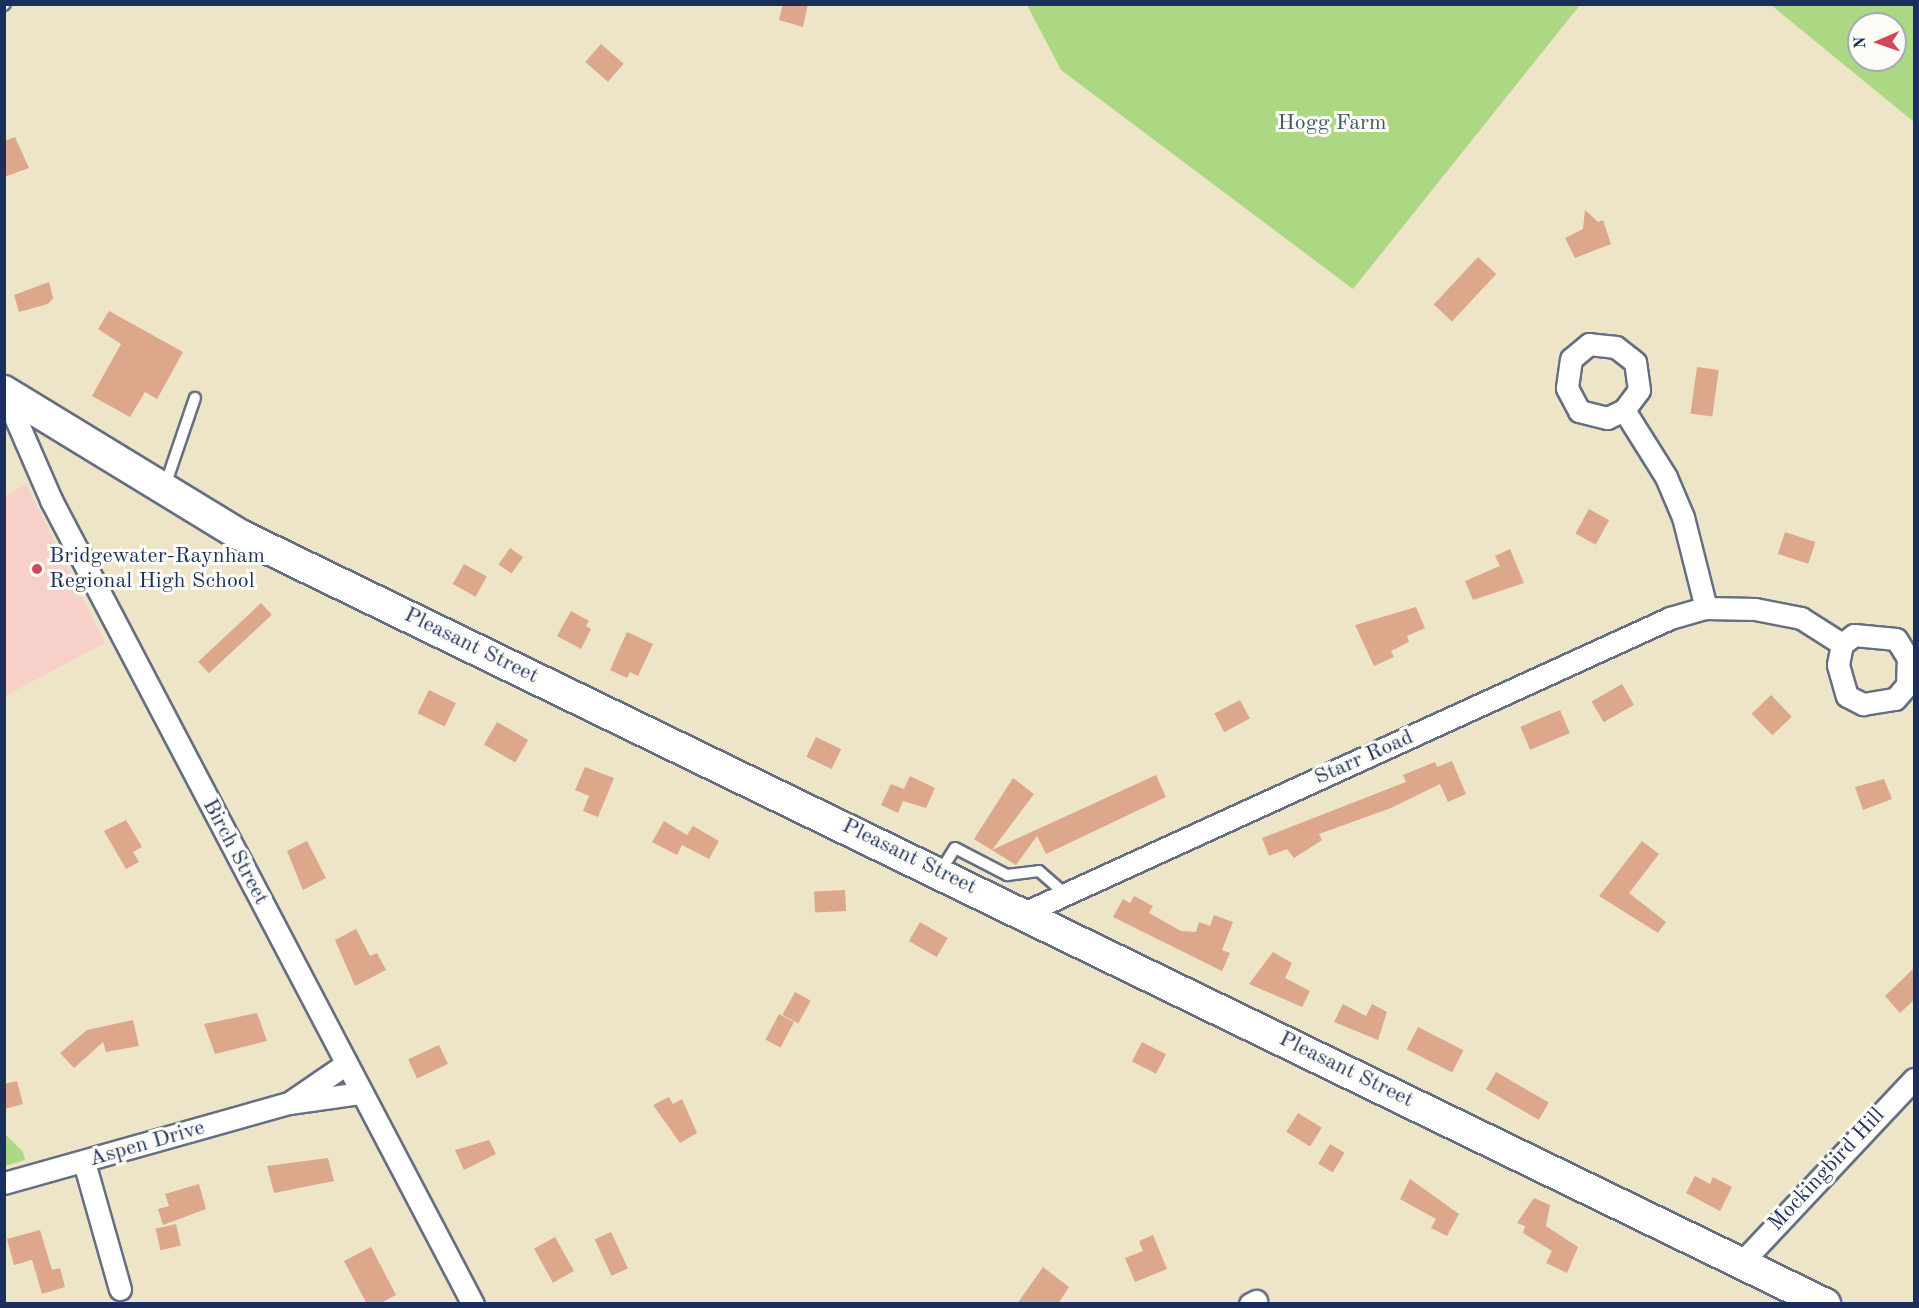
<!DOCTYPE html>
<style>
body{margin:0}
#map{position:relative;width:1919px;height:1308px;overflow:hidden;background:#eee5c8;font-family:"Old Standard TT",serif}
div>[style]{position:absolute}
.built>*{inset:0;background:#f7d0c9}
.green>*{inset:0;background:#acd884}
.building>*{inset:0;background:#dca78b;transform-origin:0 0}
.roads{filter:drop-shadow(2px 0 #656f83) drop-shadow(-2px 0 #656f83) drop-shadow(0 2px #656f83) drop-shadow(0 -2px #656f83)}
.lane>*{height:10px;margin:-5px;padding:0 5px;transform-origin:5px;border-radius:5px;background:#fff}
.street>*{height:21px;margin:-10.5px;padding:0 10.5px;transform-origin:10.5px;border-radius:10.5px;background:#fff}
.secondary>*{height:30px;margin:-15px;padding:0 15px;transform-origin:15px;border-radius:15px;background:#fff}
.dots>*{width:16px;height:16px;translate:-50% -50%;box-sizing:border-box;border:3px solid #fdfcf7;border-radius:50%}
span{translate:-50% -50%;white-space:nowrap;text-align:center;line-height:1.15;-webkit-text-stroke:6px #fdfcf7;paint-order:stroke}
.park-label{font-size:22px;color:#3f5968}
.poi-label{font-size:22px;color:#1b2f5e}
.left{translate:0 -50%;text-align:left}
.street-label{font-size:22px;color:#1b2f5e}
.frame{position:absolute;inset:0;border:6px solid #1b2f5e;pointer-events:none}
.north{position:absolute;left:1847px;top:12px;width:60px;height:60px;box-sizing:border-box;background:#fdfcf7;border:2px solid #a3aaba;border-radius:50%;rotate:268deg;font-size:16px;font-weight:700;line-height:24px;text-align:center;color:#1b2f5e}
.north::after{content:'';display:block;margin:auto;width:21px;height:27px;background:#d1495b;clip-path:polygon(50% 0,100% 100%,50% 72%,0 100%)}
</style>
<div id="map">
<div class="built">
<i style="clip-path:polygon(26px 484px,105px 643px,5px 696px,5px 496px)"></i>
</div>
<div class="green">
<i style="clip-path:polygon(1027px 5px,1580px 5px,1353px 289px,1061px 70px)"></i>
<i style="clip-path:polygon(evenodd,1771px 5px,1914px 5px,1914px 122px,1771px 5px,1859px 24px,1895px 24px,1895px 60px,1859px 60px,1859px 24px)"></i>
<i style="clip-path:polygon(5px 1134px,23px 1152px,25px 1160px,5px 1166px)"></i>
</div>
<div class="building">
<i style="clip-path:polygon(783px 4px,808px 4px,803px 27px,779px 20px)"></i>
<i style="left:601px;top:44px;width:30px;height:24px;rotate:41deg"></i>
<i style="clip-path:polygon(15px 137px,29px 168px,4px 177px,4px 141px)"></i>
<i style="clip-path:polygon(1585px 210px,1598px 222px,1603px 220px,1611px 244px,1575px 258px,1565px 238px,1583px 229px)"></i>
<i style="left:1478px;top:257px;width:25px;height:65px;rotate:43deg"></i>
<i style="clip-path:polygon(49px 282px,53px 298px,48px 304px,19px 312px,14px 295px)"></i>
<i style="clip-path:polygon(109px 311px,183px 352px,157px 399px,145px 392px,130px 417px,92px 396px,121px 344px,98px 329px)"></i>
<i style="left:1697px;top:367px;width:22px;height:47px;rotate:8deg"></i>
<i style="left:1589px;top:509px;width:23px;height:28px;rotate:29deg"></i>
<i style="left:1785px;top:532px;width:32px;height:23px;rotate:18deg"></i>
<i style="left:510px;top:548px;width:16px;height:20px;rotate:35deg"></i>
<i style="clip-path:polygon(1510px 549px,1524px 583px,1473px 600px,1465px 581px,1500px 566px,1495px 556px)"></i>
<i style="left:464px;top:564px;width:26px;height:23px;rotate:29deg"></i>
<i style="left:261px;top:603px;width:16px;height:86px;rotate:47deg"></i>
<i style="clip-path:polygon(1416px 607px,1425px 628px,1407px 636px,1409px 642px,1391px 651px,1394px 657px,1374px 666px,1355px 625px)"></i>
<i style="clip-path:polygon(571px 611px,589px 621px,586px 626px,591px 629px,581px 649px,557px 636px)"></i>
<i style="clip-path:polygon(627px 632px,653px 644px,638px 676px,630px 672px,627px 678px,610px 670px)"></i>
<i style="left:1622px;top:684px;width:24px;height:35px;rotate:60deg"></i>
<i style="left:429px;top:690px;width:30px;height:26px;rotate:26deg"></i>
<i style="left:1771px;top:695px;width:30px;height:27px;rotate:46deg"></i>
<i style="left:1240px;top:700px;width:21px;height:29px;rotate:62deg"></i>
<i style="left:1560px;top:710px;width:25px;height:43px;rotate:67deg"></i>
<i style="left:497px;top:722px;width:36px;height:26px;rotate:30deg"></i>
<i style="left:816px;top:737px;width:28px;height:22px;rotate:26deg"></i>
<i style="clip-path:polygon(1452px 761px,1466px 794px,1448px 802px,1440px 784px,1391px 808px,1319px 834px,1322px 840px,1294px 858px,1287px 849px,1269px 856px,1262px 838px,1406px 782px,1403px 775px,1435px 762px,1437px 767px)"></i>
<i style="clip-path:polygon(585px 767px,614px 778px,598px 817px,583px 811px,589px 796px,575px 790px)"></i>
<i style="clip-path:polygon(1156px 775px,1166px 797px,1046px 854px,1037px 836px,1016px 865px,974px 839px,1013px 778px,1034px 794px,992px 850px)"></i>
<i style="clip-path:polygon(910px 776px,935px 788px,926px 808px,903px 801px,898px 813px,881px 805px,891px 784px,904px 789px)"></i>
<i style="clip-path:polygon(1884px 779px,1892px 799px,1863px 810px,1855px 787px)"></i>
<i style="clip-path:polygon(126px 820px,142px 847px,133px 852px,139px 862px,126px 869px,104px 831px)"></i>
<i style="clip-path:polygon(664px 821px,687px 835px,693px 826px,719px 841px,709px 859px,682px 845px,677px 855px,652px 842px)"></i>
<i style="clip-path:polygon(307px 841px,326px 878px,303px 890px,287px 851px)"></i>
<i style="clip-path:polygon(1642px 841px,1659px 854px,1629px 893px,1666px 922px,1658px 933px,1599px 896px)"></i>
<i style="left:845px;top:890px;width:21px;height:31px;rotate:87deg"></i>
<i style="clip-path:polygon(1134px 896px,1153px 906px,1149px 913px,1181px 931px,1196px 932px,1199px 922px,1210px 926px,1214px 915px,1233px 922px,1222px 950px,1230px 953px,1222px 971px,1113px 917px,1123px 899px,1130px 903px)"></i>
<i style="left:920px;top:922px;width:32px;height:22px;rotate:30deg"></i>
<i style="clip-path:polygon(356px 929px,370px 956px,377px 953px,386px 970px,355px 986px,335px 940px)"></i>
<i style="clip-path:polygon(1273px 952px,1292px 963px,1285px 978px,1310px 991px,1302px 1007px,1249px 984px)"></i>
<i style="clip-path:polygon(1914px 968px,1914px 1000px,1900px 1013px,1885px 996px)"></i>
<i style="left:795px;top:992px;width:18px;height:26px;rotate:29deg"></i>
<i style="clip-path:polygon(1343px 1004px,1366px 1016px,1372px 1004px,1387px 1012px,1378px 1040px,1334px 1022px)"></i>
<i style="clip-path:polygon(257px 1013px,267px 1041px,215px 1054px,204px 1024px)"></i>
<i style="left:779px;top:1014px;width:17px;height:29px;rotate:28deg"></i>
<i style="clip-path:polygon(133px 1020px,139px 1046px,106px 1052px,103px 1042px,74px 1068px,60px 1053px,87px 1030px)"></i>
<i style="left:1418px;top:1027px;width:51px;height:25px;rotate:27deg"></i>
<i style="left:1142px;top:1042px;width:27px;height:22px;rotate:27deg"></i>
<i style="left:439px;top:1045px;width:21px;height:34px;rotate:65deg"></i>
<i style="left:1496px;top:1072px;width:61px;height:20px;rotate:30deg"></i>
<i style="clip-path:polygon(17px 1081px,23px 1104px,4px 1109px,4px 1084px)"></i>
<i style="clip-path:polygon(669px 1097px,673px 1104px,682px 1099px,697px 1133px,680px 1143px,653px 1105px)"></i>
<i style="left:1298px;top:1113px;width:28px;height:22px;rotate:32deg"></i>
<i style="clip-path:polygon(489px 1140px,496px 1154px,464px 1170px,455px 1150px)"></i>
<i style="left:1330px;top:1144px;width:17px;height:23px;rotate:31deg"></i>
<i style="clip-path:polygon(328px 1158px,334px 1181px,274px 1193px,267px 1166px)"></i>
<i style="clip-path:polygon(1695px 1176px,1710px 1184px,1713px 1177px,1732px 1187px,1720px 1211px,1686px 1193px)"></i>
<i style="clip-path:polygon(1410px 1179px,1459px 1214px,1447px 1236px,1431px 1228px,1436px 1219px,1400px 1199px)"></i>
<i style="clip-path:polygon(199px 1184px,206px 1209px,163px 1225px,158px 1209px,169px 1206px,165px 1194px)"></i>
<i style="clip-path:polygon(1534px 1198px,1550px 1205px,1546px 1226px,1578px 1247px,1567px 1273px,1546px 1263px,1552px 1251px,1523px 1233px,1525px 1226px,1517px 1223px)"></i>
<i style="left:176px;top:1224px;width:22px;height:21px;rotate:77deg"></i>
<i style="clip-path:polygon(40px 1230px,52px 1270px,60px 1268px,65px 1287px,42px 1294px,32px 1260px,14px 1265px,7px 1239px)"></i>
<i style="left:611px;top:1232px;width:40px;height:18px;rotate:65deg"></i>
<i style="clip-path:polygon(1153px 1235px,1167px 1269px,1135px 1282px,1125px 1258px,1143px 1251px,1139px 1241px)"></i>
<i style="left:555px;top:1237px;width:39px;height:24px;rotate:61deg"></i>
<i style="clip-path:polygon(371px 1247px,396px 1295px,379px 1304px,367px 1304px,344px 1261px)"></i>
<i style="clip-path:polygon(1043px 1267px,1069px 1287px,1058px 1304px,1017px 1304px)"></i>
</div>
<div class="roads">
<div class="lane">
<i style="left:4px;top:5px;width:1px;rotate:-45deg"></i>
<i style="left:165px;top:486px;width:93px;rotate:-71.2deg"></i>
<i style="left:940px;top:872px;width:28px;rotate:-58deg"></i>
<i style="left:955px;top:848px;width:59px;rotate:27.4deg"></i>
<i style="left:1007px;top:875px;width:32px;rotate:-7deg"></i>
<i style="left:1039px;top:871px;width:35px;rotate:41deg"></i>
</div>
<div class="street">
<i style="left:5px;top:394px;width:116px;rotate:66.5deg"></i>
<i style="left:51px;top:500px;width:908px;rotate:62.31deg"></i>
<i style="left:1624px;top:410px;width:25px;rotate:-53deg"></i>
<i style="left:1639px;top:390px;width:28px;rotate:-98deg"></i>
<i style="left:1635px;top:362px;width:24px;rotate:-142deg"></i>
<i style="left:1616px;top:347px;width:27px;rotate:-174deg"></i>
<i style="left:1589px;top:344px;width:23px;rotate:140deg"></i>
<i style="left:1571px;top:359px;width:29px;rotate:98deg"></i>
<i style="left:1567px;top:388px;width:26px;rotate:62deg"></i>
<i style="left:1579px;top:411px;width:29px;rotate:14deg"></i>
<i style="left:1607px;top:418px;width:19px;rotate:-25deg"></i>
<i style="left:1624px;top:410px;width:79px;rotate:57.9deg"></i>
<i style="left:1666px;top:477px;width:43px;rotate:67deg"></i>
<i style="left:1683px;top:517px;width:94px;rotate:75.8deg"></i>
<i style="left:1706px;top:608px;width:49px;rotate:1.2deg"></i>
<i style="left:1755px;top:609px;width:47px;rotate:11.1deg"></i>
<i style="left:1801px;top:618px;width:49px;rotate:32.4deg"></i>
<i style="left:1842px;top:644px;width:21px;rotate:101deg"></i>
<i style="left:1838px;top:665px;width:32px;rotate:74deg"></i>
<i style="left:1847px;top:696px;width:18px;rotate:27deg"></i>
<i style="left:1863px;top:704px;width:32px;rotate:-9deg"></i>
<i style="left:1895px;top:699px;width:18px;rotate:-49deg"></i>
<i style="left:1907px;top:685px;width:27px;rotate:-88deg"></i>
<i style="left:1908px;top:658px;width:22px;rotate:-122deg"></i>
<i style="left:1896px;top:639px;width:42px;rotate:-174.6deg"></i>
<i style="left:1854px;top:635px;width:15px;rotate:143deg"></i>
<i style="left:1024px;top:913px;width:710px;rotate:-24.54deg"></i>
<i style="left:1670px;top:618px;width:37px;rotate:-16deg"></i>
<i style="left:292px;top:1101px;width:65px;rotate:-34.4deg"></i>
<i style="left:84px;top:1162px;width:132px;rotate:74.2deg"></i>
<i style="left:4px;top:1183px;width:296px;rotate:-15.7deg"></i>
<i style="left:289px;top:1103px;width:73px;rotate:-7.9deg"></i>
<i style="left:1742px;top:1262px;width:251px;rotate:-46.8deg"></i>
<i style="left:1250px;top:1304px;width:7px;rotate:-27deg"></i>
</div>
<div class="secondary">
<i style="left:4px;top:391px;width:276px;rotate:31.4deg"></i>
<i style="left:240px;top:535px;width:1762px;rotate:25.88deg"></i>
</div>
</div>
<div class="dots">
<i style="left:37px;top:569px;background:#d1495b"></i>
</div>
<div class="park-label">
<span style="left:1332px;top:124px">Hogg Farm</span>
</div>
<div class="poi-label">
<span class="left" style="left:49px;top:569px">Bridgewater-Raynham<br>Regional High School</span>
</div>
<div class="street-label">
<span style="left:471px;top:646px;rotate:26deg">Pleasant Street</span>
<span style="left:1364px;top:758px;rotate:-24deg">Starr Road</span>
<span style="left:235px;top:852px;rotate:62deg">Birch Street</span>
<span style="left:909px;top:857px;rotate:26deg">Pleasant Street</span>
<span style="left:1346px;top:1070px;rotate:26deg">Pleasant Street</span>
<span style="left:147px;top:1144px;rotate:-16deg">Aspen Drive</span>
<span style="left:1827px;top:1170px;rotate:-47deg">Mockingbird Hill</span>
</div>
<div class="frame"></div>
<div class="north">N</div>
</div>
